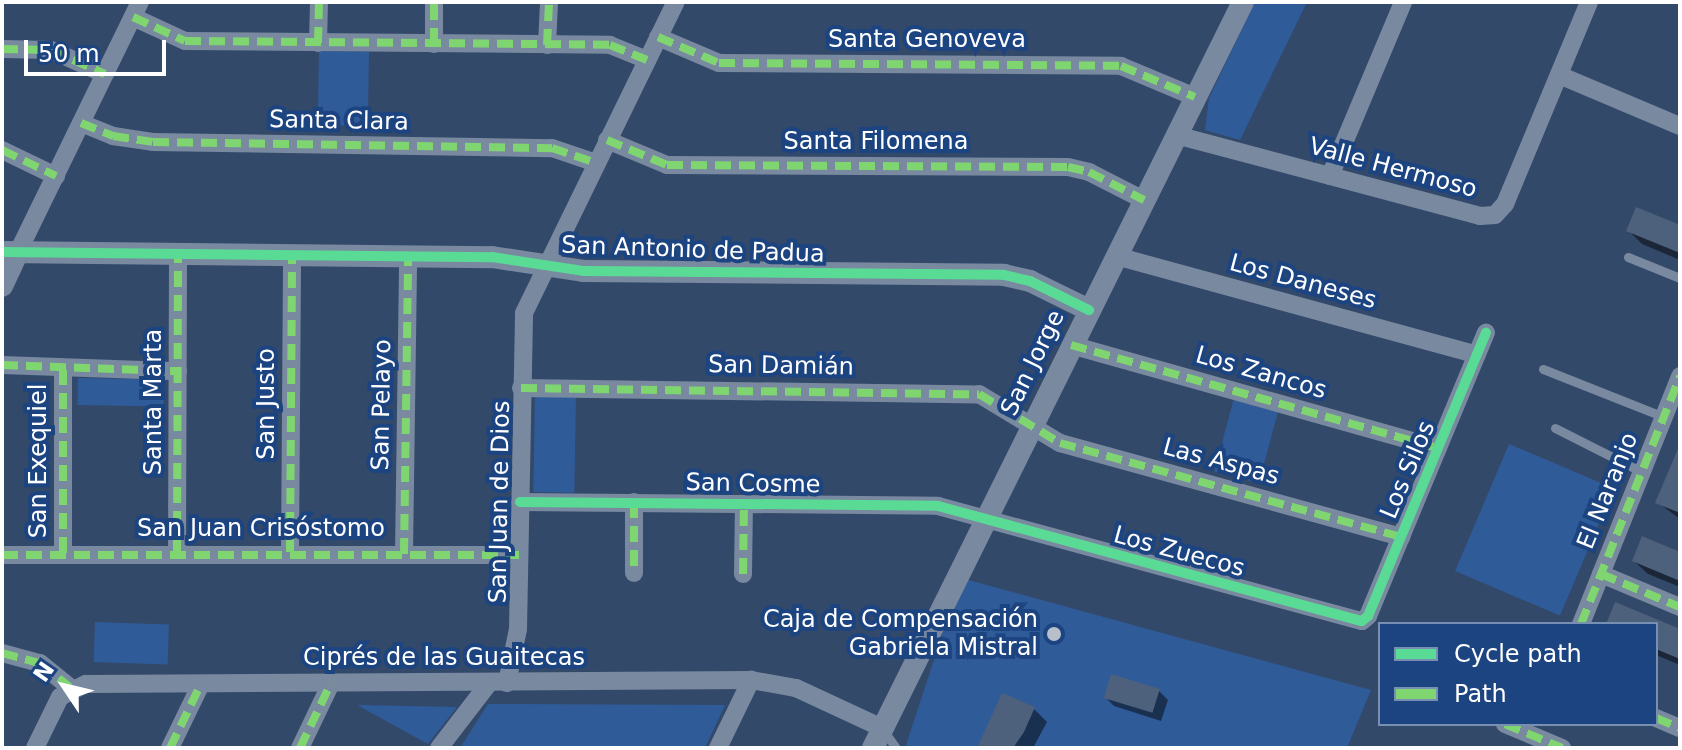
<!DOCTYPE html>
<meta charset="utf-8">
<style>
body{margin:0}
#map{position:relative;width:1682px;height:750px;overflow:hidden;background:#33496a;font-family:"DejaVu Sans",sans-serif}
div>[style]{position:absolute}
.green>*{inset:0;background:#305b99;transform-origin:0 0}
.shadow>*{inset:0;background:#0007}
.building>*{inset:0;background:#4e617c;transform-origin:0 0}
.service>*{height:9px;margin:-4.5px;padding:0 4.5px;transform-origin:4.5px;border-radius:4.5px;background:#7989a0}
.minor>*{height:18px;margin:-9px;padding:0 9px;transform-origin:9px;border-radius:9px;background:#7989a0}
.tertiary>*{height:22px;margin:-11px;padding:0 11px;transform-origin:11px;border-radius:11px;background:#7989a0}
.quiet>*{height:8px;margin-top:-4px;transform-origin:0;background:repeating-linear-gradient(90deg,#7fd670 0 16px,transparent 0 24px)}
.cycleway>*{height:10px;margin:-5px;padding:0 5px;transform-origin:5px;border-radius:5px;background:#5adb95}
.dots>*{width:22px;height:22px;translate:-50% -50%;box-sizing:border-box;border:4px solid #1c4481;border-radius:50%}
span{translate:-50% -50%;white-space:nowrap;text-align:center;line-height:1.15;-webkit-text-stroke:8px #1c4481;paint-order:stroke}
.street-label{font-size:24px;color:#fff}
.poi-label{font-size:24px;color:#fff}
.right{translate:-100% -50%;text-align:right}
.frame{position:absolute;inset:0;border:4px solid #fff;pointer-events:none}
.legend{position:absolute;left:1378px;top:622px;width:280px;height:104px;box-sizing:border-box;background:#1c4481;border:2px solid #778fb3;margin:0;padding:10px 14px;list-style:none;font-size:24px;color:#fff}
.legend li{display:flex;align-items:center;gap:16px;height:40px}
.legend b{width:40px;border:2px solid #778fb3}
.north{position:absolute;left:24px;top:646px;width:80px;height:80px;-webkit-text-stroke:6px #1c4481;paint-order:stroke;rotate:305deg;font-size:22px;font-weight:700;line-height:32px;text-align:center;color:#fff}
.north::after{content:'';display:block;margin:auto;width:28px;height:36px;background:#fff;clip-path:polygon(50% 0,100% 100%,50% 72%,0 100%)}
.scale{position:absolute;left:24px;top:40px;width:142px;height:36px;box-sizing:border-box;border:4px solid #fff;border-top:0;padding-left:10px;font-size:24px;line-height:28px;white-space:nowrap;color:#fff;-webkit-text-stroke:6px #1c4481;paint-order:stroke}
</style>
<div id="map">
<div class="green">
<i style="clip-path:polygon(1255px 2px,1307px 2px,1240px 140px,1205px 130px,1209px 98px)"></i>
<i style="left:319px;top:51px;width:50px;height:74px;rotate:1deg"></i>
<i style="left:78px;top:378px;width:86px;height:27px;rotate:1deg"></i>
<i style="left:535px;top:395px;width:41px;height:97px;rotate:1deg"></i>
<i style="left:1234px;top:398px;width:46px;height:76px;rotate:15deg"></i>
<i style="left:1509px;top:444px;width:114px;height:138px;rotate:23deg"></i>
<i style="clip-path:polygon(961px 578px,1371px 690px,1347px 748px,905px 748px)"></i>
<i style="left:95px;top:622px;width:74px;height:40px;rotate:2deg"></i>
<i style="clip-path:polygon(488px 704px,725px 705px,705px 748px,460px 748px)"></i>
<i style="clip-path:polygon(357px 705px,457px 707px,428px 744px)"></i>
</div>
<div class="shadow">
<i style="clip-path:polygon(1680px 227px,1680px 260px,1642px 244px,1629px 231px)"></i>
<i style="clip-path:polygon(1680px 446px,1680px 519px,1657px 502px)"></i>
<i style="clip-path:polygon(1680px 554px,1680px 587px,1648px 574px,1634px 561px)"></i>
<i style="clip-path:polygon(1616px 605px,1680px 631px,1680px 665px,1656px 655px,1656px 624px,1608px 624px)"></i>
<i style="clip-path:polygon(1159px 691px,1168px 700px,1161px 721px,1114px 706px,1106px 698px)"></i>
<i style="clip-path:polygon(1034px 709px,1047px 722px,1033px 748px,983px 748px)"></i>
</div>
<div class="building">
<i style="clip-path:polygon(1636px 207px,1680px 225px,1680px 253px,1626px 231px)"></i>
<i style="clip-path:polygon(1680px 444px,1680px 513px,1655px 503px)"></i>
<i style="clip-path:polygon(1642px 536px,1680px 552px,1680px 581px,1632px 561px)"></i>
<i style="clip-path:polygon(1615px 602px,1680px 629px,1680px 659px,1656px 649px,1656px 624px,1606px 624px)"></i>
<i style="left:1111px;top:674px;width:51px;height:25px;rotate:17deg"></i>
<i style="clip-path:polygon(1002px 693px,1035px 707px,1024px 732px,1013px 748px,977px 748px)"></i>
</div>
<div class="service">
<i style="left:1628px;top:257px;width:56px;rotate:22deg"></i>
<i style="left:1543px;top:369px;width:130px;rotate:21.6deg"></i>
<i style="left:1555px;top:428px;width:97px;rotate:26.8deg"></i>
<i style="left:884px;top:731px;width:21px;rotate:55deg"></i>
</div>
<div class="minor">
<i style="left:133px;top:17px;width:57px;rotate:24.8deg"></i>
<i style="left:185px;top:41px;width:425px;rotate:0.5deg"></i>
<i style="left:610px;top:45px;width:40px;rotate:22deg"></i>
<i style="left:658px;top:37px;width:66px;rotate:23.1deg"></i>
<i style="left:719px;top:63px;width:402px;rotate:0.4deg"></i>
<i style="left:1121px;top:66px;width:80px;rotate:22.7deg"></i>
<i style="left:318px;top:43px;width:41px;rotate:-88.6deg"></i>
<i style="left:434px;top:44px;width:42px;rotate:-90deg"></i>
<i style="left:547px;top:45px;width:43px;rotate:-87.3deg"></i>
<i style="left:2px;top:49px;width:49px;rotate:1.2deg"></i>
<i style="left:51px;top:50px;width:59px;rotate:24deg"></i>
<i style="left:1559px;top:75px;width:131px;rotate:22.9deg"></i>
<i style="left:81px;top:123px;width:35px;rotate:22deg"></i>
<i style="left:113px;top:136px;width:40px;rotate:8.5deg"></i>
<i style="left:153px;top:142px;width:399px;rotate:0.9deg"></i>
<i style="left:552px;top:148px;width:46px;rotate:18.8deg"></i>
<i style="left:1176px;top:135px;width:315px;rotate:14.9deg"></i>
<i style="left:1480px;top:216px;width:15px;rotate:-4deg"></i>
<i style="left:1495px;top:215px;width:15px;rotate:-48deg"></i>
<i style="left:1505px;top:204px;width:219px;rotate:-67.4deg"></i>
<i style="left:607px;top:140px;width:65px;rotate:22.6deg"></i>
<i style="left:667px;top:165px;width:401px;rotate:0.3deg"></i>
<i style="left:1068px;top:167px;width:22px;rotate:13deg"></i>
<i style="left:1089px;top:172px;width:62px;rotate:27deg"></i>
<i style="left:2px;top:150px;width:60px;rotate:25.7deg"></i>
<i style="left:1330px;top:176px;width:189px;rotate:-67.2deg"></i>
<i style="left:18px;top:252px;width:278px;rotate:-64deg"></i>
<i style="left:1116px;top:256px;width:374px;rotate:15.3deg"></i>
<i style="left:1071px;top:345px;width:381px;rotate:15.7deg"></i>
<i style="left:2px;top:365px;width:176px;rotate:2deg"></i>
<i style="left:521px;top:388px;width:458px;rotate:0.8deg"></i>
<i style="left:979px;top:394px;width:95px;rotate:31.2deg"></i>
<i style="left:1060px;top:443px;width:354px;rotate:15.4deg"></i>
<i style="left:520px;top:502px;width:418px;rotate:0.5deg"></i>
<i style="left:938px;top:506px;width:439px;rotate:15.2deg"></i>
<i style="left:1362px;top:621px;width:8px;rotate:-40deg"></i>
<i style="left:1368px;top:616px;width:307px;rotate:-67.4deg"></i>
<i style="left:634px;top:502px;width:71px;rotate:90deg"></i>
<i style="left:177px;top:551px;width:298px;rotate:-89.8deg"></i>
<i style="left:290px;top:552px;width:297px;rotate:-89.6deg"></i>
<i style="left:63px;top:553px;width:183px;rotate:-90deg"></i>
<i style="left:404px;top:554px;width:297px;rotate:-89.2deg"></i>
<i style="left:2px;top:555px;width:517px"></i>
<i style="left:743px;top:574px;width:70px;rotate:-89.2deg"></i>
<i style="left:1601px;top:574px;width:86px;rotate:22.7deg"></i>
<i style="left:1581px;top:624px;width:267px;rotate:-68.2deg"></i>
<i style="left:2px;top:653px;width:39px;rotate:15deg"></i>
<i style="left:40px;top:663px;width:38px;rotate:39deg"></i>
<i style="left:507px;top:683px;width:55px;rotate:-78.5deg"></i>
<i style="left:518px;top:629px;width:316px;rotate:-88.9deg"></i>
<i style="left:524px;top:313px;width:346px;rotate:-64deg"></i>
<i style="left:1656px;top:718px;width:26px;rotate:23deg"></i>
<i style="left:1505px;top:724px;width:62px;rotate:22.8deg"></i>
<i style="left:35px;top:748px;width:57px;rotate:-63.9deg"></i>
<i style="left:60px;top:697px;width:29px;rotate:-27deg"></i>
<i style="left:86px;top:684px;width:665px;rotate:-0.34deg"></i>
<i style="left:751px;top:680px;width:46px;rotate:10.1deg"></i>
<i style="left:796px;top:688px;width:95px;rotate:24.9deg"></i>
<i style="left:170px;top:748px;width:71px;rotate:-64.2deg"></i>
<i style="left:300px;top:748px;width:72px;rotate:-64.5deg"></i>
<i style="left:439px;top:748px;width:82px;rotate:-52.4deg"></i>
<i style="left:718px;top:748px;width:76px;rotate:-64.1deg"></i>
</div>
<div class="tertiary">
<i style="left:2px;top:252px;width:490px;rotate:0.6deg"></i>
<i style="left:492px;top:257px;width:92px;rotate:8.7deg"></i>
<i style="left:583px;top:271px;width:421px;rotate:0.5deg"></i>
<i style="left:1004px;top:275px;width:27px;rotate:13deg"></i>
<i style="left:1030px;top:281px;width:66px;rotate:26.2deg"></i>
<i style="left:2px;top:286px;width:38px;rotate:-65deg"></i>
<i style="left:873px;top:748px;width:833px;rotate:-63.62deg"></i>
</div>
<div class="quiet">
<i style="left:133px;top:17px;width:57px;rotate:24.8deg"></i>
<i style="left:185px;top:41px;width:425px;rotate:0.5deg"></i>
<i style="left:610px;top:45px;width:40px;rotate:22deg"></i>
<i style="left:658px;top:37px;width:66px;rotate:23.1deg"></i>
<i style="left:719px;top:63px;width:402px;rotate:0.4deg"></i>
<i style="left:1121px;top:66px;width:80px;rotate:22.7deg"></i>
<i style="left:318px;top:43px;width:41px;rotate:-88.6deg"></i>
<i style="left:434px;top:44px;width:42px;rotate:-90deg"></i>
<i style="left:547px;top:45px;width:43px;rotate:-87.3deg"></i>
<i style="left:2px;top:49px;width:49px;rotate:1.2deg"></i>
<i style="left:51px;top:50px;width:59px;rotate:24deg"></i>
<i style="left:81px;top:123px;width:35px;rotate:22deg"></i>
<i style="left:113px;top:136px;width:40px;rotate:8.5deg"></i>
<i style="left:153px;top:142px;width:399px;rotate:0.9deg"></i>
<i style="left:552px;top:148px;width:46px;rotate:18.8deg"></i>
<i style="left:607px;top:140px;width:65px;rotate:22.6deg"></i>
<i style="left:667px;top:165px;width:401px;rotate:0.3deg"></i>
<i style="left:1068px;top:167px;width:22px;rotate:13deg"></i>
<i style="left:1089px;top:172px;width:62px;rotate:27deg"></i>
<i style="left:2px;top:150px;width:60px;rotate:25.7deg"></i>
<i style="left:1071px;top:345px;width:381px;rotate:15.7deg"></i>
<i style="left:2px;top:365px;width:176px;rotate:2deg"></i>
<i style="left:521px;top:388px;width:458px;rotate:0.8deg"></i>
<i style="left:979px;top:394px;width:95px;rotate:31.2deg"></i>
<i style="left:1060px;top:443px;width:354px;rotate:15.4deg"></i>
<i style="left:634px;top:502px;width:71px;rotate:90deg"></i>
<i style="left:177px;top:551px;width:298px;rotate:-89.8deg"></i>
<i style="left:290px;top:552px;width:297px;rotate:-89.6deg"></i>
<i style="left:63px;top:553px;width:183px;rotate:-90deg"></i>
<i style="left:404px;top:554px;width:297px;rotate:-89.2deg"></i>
<i style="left:2px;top:555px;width:517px"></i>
<i style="left:743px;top:574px;width:70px;rotate:-89.2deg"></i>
<i style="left:1601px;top:574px;width:86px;rotate:22.7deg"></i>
<i style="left:1581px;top:624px;width:267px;rotate:-68.2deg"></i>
<i style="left:2px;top:653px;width:39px;rotate:15deg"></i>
<i style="left:40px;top:663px;width:38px;rotate:39deg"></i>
<i style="left:1656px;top:718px;width:26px;rotate:23deg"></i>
<i style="left:1505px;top:724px;width:62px;rotate:22.8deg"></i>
<i style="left:170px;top:748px;width:71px;rotate:-64.2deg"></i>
<i style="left:300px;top:748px;width:72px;rotate:-64.5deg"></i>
</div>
<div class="cycleway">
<i style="left:2px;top:252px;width:490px;rotate:0.6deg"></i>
<i style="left:492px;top:257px;width:92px;rotate:8.7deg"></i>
<i style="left:583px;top:271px;width:421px;rotate:0.5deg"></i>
<i style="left:1004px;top:275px;width:27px;rotate:13deg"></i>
<i style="left:1030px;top:281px;width:66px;rotate:26.2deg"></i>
<i style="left:520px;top:502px;width:418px;rotate:0.5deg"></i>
<i style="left:938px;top:506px;width:439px;rotate:15.2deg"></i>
<i style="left:1362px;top:621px;width:8px;rotate:-40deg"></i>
<i style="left:1368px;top:616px;width:307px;rotate:-67.4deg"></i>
</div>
<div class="dots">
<i style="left:1054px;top:634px;background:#b8bfcb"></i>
</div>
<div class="street-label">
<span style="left:927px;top:40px">Santa Genoveva</span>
<span style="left:339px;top:121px;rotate:1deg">Santa Clara</span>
<span style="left:876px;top:142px">Santa Filomena</span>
<span style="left:1393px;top:168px;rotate:15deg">Valle Hermoso</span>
<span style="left:693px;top:250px;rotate:2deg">San Antonio de Padua</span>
<span style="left:1303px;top:282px;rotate:15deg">Los Daneses</span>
<span style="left:1033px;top:363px;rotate:-64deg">San Jorge</span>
<span style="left:781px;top:366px;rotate:1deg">San Damián</span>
<span style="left:1261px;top:373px;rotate:16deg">Los Zancos</span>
<span style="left:154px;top:402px;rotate:-90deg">Santa Marta</span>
<span style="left:267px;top:404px;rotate:-90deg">San Justo</span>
<span style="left:382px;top:405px;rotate:-89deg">San Pelayo</span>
<span style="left:39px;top:461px;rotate:-90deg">San Exequiel</span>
<span style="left:1221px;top:462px;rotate:15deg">Las Aspas</span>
<span style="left:1408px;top:470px;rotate:-67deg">Los Silos</span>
<span style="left:753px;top:484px;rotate:1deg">San Cosme</span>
<span style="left:1608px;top:491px;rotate:-68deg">El Naranjo</span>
<span style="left:500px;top:502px;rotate:-89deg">San Juan de Dios</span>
<span style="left:261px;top:529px">San Juan Crisóstomo</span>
<span style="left:1179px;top:552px;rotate:15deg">Los Zuecos</span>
<span style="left:444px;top:658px">Ciprés de las Guaitecas</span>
</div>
<div class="poi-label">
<span class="right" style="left:1038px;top:634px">Caja de Compensación<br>Gabriela Mistral</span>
</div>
<div class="frame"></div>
<ul class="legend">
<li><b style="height:10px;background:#5adb95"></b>Cycle path</li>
<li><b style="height:10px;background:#7fd670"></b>Path</li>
</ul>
<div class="north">N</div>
<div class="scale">50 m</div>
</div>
